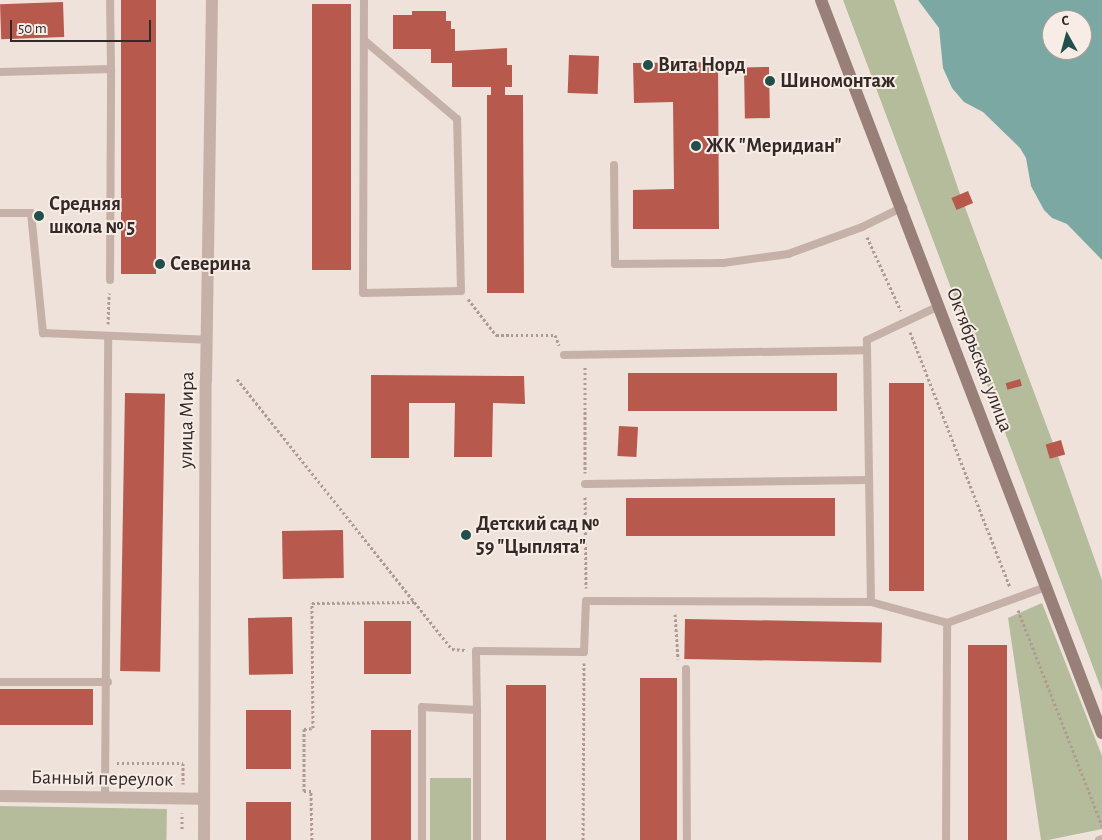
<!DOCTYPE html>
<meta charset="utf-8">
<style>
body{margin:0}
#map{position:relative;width:1102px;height:840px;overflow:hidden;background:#eee2da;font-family:"Alegreya Sans",sans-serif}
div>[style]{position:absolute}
.green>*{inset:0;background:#b5bc9c;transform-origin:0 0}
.water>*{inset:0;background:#7ca8a4}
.building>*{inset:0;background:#b8594e;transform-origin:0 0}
.path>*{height:3px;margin-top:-1.5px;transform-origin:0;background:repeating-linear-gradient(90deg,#b09b92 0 2.5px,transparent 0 5px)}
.lane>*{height:8px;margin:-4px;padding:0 4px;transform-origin:4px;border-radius:4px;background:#c5b1a8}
.street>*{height:12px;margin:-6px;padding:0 6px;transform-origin:6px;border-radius:6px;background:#c5b1a8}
.secondary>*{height:12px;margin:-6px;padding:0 6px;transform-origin:6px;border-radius:6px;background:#988079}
.dots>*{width:14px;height:14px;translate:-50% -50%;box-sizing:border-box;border:2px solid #f7ede6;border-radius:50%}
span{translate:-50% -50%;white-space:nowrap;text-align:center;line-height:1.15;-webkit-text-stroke:4px #f7ede6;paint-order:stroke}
.poi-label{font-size:20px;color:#332927;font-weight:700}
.left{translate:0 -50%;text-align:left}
.street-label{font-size:20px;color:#332927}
.north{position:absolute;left:1042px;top:10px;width:50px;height:50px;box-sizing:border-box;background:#f7ede6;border:1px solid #a99f9a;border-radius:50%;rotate:353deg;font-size:14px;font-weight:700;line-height:20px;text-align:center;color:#332927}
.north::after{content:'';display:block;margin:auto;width:18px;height:22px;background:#214f4c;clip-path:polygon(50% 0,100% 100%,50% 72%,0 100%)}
.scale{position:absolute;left:10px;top:20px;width:141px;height:22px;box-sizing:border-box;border:2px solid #332927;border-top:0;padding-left:6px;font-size:15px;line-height:18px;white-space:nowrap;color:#332927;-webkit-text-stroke:4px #f7ede6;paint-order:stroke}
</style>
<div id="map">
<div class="green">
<i style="clip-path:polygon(843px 0,894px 0,960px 194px,1053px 443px,1046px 445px,1050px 458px,1058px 456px,1102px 580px,1102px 691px)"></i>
<i style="clip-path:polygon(1042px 603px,1102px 756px,1102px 829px,1048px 840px,1041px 840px,1008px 618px)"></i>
<i style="left:430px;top:778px;width:41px;height:62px"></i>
<i style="left:0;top:806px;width:167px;height:34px;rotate:1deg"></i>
</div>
<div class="water">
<i style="clip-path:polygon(evenodd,918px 0,1102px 0,1102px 260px,1067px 224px,1052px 218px,1044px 210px,1031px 186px,1026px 158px,1020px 148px,983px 112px,964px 102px,952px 88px,943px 68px,939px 28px,918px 0,1052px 20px,1082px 20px,1082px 50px,1052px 50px,1052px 20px)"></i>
</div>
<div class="building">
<i style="left:121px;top:0;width:35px;height:274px"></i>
<i style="left:63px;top:2px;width:35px;height:63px;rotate:88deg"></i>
<i style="left:312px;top:4px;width:39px;height:266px"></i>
<i style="clip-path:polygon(412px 11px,446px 11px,446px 21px,451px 21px,451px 29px,455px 29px,455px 51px,507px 48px,507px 65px,512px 65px,512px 87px,505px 87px,505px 95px,523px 95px,524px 293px,487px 293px,487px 95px,491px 95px,491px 87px,452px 87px,452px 63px,431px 63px,431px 49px,393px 49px,393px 15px,412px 15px)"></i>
<i style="left:569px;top:55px;width:30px;height:38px;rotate:2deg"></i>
<i style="clip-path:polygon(718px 62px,719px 229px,633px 229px,633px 190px,674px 189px,673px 102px,634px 103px,633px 63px)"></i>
<i style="left:769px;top:67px;width:51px;height:25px;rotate:89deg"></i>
<i style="left:968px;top:191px;width:13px;height:18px;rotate:67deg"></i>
<i style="left:837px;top:373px;width:38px;height:209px;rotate:90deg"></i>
<i style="clip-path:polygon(371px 375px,524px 376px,525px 404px,493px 403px,492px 457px,454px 457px,455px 403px,409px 403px,409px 458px,371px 458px)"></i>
<i style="left:1020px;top:379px;width:7px;height:15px;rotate:74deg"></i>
<i style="left:924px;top:383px;width:208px;height:35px;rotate:90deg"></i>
<i style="left:125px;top:393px;width:40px;height:278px;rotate:1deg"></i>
<i style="left:619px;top:426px;width:19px;height:30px;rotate:3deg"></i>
<i style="left:1061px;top:440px;width:15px;height:16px;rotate:74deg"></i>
<i style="left:835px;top:498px;width:38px;height:209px;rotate:90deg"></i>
<i style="left:343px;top:530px;width:48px;height:61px;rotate:89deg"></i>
<i style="left:292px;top:617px;width:57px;height:44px;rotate:89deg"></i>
<i style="left:685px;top:619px;width:197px;height:40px;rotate:1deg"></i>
<i style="left:364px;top:621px;width:47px;height:53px"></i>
<i style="left:968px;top:645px;width:39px;height:195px"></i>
<i style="left:640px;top:678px;width:37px;height:162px"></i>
<i style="left:506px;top:685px;width:40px;height:155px"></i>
<i style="left:93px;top:689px;width:36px;height:93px;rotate:90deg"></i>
<i style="left:246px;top:710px;width:45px;height:59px"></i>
<i style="left:371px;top:730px;width:40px;height:110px"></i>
<i style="left:246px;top:802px;width:45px;height:38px"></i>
</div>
<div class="path">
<i style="left:867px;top:237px;width:81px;rotate:65.3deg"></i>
<i style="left:468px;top:299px;width:46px;rotate:52.1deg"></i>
<i style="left:496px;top:335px;width:59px"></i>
<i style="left:555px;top:335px;width:11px;rotate:68deg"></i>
<i style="left:108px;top:324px;width:31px;rotate:-88deg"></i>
<i style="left:910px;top:332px;width:274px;rotate:68.6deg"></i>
<i style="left:585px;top:367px;width:106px;rotate:90deg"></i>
<i style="left:237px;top:379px;width:345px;rotate:51.5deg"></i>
<i style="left:452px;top:649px;width:13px;rotate:4deg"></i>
<i style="left:585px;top:497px;width:91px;rotate:89.4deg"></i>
<i style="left:1018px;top:610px;width:232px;rotate:68.7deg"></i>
<i style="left:675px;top:614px;width:45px;rotate:86.2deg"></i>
<i style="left:117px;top:763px;width:66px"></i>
<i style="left:183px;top:763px;width:21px;rotate:90deg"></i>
<i style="left:182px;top:829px;width:16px;rotate:-90deg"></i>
<i style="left:312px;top:840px;width:49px;rotate:-91.2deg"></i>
<i style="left:311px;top:791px;width:7px;rotate:180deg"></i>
<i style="left:304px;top:791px;width:62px;rotate:-90deg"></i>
<i style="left:304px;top:729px;width:9px;rotate:-6deg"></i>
<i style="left:313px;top:728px;width:125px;rotate:-90.5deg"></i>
<i style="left:312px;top:603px;width:103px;rotate:-0.6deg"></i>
<i style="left:583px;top:840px;width:177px;rotate:-89.7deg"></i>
</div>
<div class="lane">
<i style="left:364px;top:0;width:293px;rotate:90.2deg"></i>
<i style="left:363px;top:293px;width:98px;rotate:-1.2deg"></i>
<i style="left:461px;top:291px;width:172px;rotate:-91.3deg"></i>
<i style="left:457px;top:119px;width:122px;rotate:-139.7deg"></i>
<i style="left:0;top:72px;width:111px;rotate:-1.5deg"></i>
<i style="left:111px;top:69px;width:69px;rotate:-90.8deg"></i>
<i style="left:614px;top:165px;width:99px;rotate:89.4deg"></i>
<i style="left:615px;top:264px;width:108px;rotate:-0.5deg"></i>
<i style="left:723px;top:263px;width:66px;rotate:-7.9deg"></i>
<i style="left:788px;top:254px;width:79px;rotate:-20deg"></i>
<i style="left:862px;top:227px;width:46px;rotate:-26deg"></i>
<i style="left:0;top:213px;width:31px"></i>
<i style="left:31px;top:213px;width:121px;rotate:84.3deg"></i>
<i style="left:43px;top:333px;width:164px;rotate:2.4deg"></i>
<i style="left:110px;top:280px;width:211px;rotate:-89.7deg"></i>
<i style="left:564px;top:355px;width:303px;rotate:-0.9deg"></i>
<i style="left:585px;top:484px;width:284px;rotate:-0.8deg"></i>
<i style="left:871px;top:602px;width:262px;rotate:-90.9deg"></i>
<i style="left:867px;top:340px;width:80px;rotate:-25.3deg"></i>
<i style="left:686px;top:669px;width:171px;rotate:89.7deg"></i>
<i style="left:0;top:682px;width:108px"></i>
<i style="left:477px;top:710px;width:59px;rotate:-91deg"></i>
<i style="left:476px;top:651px;width:108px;rotate:0.5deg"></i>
<i style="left:584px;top:652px;width:51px;rotate:-87.8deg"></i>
<i style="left:586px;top:601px;width:285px;rotate:0.2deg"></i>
<i style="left:871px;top:602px;width:79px;rotate:15.4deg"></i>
<i style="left:947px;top:623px;width:105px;rotate:-20deg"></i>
<i style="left:105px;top:797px;width:460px;rotate:-89.6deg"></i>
<i style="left:422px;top:840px;width:133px;rotate:-90deg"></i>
<i style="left:422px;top:707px;width:55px;rotate:3.1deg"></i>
<i style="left:477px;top:710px;width:130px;rotate:90deg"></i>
<i style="left:946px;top:840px;width:217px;rotate:-89.7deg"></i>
<i style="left:1099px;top:840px;width:3px;rotate:-18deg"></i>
</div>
<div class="street">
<i style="left:0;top:796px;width:204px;rotate:0.8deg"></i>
<i style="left:204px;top:840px;width:459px;rotate:-89.8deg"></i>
<i style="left:206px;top:381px;width:381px;rotate:-89.1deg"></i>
</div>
<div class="secondary">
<i style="left:821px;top:0;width:785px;rotate:69.03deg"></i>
</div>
<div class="dots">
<i style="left:648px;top:65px;background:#214f4c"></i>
<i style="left:770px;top:81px;background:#214f4c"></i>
<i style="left:696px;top:146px;background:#214f4c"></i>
<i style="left:39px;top:216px;background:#214f4c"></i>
<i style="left:160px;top:264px;background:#214f4c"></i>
<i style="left:466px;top:535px;background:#214f4c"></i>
</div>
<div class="poi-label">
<span class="left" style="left:658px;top:65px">Вита Норд</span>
<span class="left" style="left:780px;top:81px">Шиномонтаж</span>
<span class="left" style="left:706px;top:146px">ЖК "Меридиан"</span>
<span class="left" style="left:49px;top:216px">Средняя<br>школа № 5</span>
<span class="left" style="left:170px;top:264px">Северина</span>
<span class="left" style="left:476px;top:536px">Детский сад №<br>59 "Цыплята"</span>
</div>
<div class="street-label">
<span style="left:979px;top:360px;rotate:69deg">Октябрьская улица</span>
<span style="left:187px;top:420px;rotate:-89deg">улица Мира</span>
<span style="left:102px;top:779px;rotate:1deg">Банный переулок</span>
</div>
<div class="north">С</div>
<div class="scale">50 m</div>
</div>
